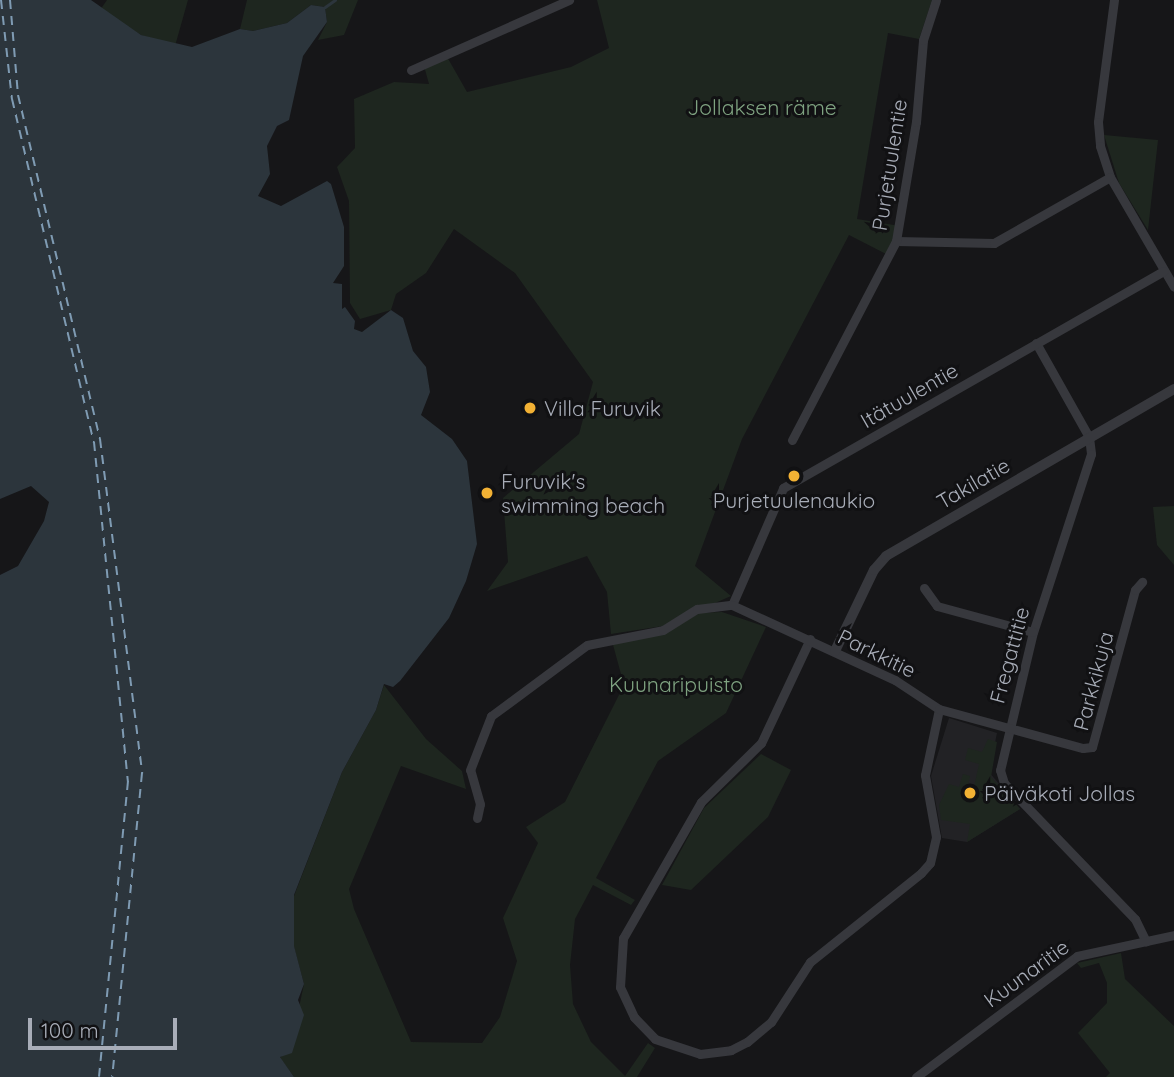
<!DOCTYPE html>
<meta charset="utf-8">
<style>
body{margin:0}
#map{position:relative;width:1174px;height:1077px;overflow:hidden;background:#161618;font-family:Quicksand,sans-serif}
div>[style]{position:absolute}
.built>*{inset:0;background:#222225}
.green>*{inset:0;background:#1e261f}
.water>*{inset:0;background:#2c353c}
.stream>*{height:2.5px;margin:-1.25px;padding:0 1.25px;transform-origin:1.25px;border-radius:1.25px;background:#2c353c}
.ferry>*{height:2px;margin-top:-1px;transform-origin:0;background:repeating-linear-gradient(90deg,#7f9bb3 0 9px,transparent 0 16px)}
.minor>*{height:9px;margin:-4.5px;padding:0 4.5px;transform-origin:4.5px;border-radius:4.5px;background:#37383d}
.tertiary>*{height:10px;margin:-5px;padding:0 5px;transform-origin:5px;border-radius:5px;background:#37383d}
.dots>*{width:19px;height:19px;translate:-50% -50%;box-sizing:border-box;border:4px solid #111113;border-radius:50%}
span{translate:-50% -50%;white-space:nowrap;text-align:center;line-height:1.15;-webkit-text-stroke:6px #111113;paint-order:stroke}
.park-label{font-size:21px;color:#7fa381}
.street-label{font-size:21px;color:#a8adb8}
.poi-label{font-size:21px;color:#a8adb8}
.left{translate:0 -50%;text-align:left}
.scale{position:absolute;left:28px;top:1018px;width:149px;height:32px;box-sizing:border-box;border:4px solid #a8adb8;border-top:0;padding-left:9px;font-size:21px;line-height:24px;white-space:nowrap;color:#a8adb8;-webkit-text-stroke:5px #111113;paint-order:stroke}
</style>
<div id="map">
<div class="built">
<i style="clip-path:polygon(949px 718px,997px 733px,989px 772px,1020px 809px,967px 842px,942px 838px,931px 776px)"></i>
</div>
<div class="green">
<i style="clip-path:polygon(107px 0,188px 0,175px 46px,141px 35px,100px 10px)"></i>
<i style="clip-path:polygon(247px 0,358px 0,344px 35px,318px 40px,327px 22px,325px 7px,311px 5px,287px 23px,253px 31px,240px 29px)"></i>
<i style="clip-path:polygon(597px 0,932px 0,919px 39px,888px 33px,857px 219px,900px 226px,888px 255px,849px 235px,742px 439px,695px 566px,731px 596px,663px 626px,611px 634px,607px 592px,587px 556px,487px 591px,508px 562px,503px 498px,579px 434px,593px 382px,515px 273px,454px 229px,426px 273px,396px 294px,391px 310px,360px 319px,350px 303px,349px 201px,337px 167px,355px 148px,354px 99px,394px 82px,429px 84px,424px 66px,446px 55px,467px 92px,571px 67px,609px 48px)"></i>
<i style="clip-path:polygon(1104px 135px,1158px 140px,1148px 230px,1119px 183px)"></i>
<i style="clip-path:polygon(1174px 506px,1174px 565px,1157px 545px,1153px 507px)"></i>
<i style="clip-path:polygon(722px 612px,766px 627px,726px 713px,658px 761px,596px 878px,635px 900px,631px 905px,593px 885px,575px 919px,570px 965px,573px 1004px,591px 1042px,625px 1076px,648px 1043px,655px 1048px,637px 1077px,294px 1077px,280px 1058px,291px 1045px,304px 984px,294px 947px,294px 896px,342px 772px,376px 710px,384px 685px,426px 739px,462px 771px,466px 789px,401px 766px,349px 889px,354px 909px,411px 1042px,482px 1043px,500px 1017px,517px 961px,503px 918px,538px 843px,526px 827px,565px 802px,624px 685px,612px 641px,666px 633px,699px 613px)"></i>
<i style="clip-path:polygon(988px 739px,997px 742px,991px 777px,1020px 809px,967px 842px,970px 824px,941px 820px,939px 805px,949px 784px,959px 787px,963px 774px,970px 776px,968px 786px,974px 787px,979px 764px,965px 760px,968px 748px,982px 752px)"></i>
<i style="clip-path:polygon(761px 754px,791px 770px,768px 817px,691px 890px,662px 885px,704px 808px)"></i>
<i style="clip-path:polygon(1121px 953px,1125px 979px,1174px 1026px,1174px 1077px,1106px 1077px,1110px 1073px,1078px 1033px,1107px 1003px,1107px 983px,1099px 963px,1081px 968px,1077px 963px)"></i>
</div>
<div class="water">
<i style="clip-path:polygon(0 0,91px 0,141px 35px,192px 47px,240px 29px,253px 31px,287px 23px,311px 5px,325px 7px,327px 22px,303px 56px,289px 120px,277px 126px,267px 146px,270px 174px,258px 196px,281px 206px,327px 181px,331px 184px,344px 227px,344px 266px,333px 283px,342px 284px,342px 309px,345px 307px,355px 321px,354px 329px,362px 332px,391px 310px,403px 318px,413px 351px,426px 367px,430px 392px,421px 415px,452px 439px,467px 461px,477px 544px,466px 581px,449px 618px,400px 681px,393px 687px,384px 684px,376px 710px,342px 772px,294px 895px,294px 946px,304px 984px,298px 1000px,304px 1015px,292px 1053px,280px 1057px,294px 1077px,0 1077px,0 575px,18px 566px,44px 521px,49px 502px,31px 486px,0 499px)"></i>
</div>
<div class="stream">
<i style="left:325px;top:7px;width:12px;rotate:-35deg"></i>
</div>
<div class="ferry">
<i style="left:1px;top:0;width:100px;rotate:83.7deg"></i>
<i style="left:12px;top:99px;width:353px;rotate:76.6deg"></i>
<i style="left:94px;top:442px;width:341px;rotate:84.3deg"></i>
<i style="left:128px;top:781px;width:297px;rotate:95.6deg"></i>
<i style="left:10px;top:0;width:95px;rotate:85.2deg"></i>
<i style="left:18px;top:95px;width:354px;rotate:76.6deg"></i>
<i style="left:100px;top:439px;width:337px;rotate:82.8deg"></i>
<i style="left:142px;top:773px;width:305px;rotate:95.6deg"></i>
</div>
<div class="minor">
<i style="left:1114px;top:0;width:123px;rotate:97.5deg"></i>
<i style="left:1098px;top:122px;width:24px;rotate:85deg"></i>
<i style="left:1100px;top:146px;width:33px;rotate:72deg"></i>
<i style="left:1110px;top:177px;width:127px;rotate:59.8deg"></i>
<i style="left:411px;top:70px;width:173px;rotate:-23.9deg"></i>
<i style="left:896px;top:241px;width:98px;rotate:1.2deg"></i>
<i style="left:994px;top:243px;width:133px;rotate:-29.6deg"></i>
<i style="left:1036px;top:343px;width:108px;rotate:60.6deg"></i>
<i style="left:1089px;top:437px;width:17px;rotate:83deg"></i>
<i style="left:1091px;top:454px;width:187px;rotate:108deg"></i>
<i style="left:1033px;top:632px;width:142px;rotate:103.4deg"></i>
<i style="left:1000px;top:770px;width:14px;rotate:73deg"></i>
<i style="left:1004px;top:783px;width:189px;rotate:46.1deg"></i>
<i style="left:1135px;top:919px;width:25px;rotate:64deg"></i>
<i style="left:792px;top:440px;width:225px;rotate:-62.4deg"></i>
<i style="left:896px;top:241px;width:121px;rotate:-80.5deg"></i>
<i style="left:916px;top:122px;width:82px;rotate:-85.1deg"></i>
<i style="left:923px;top:40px;width:42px;rotate:-72deg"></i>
<i style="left:924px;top:588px;width:22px;rotate:54deg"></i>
<i style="left:937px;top:606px;width:99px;rotate:15.2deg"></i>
<i style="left:732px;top:605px;width:128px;rotate:-66.4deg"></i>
<i style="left:783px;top:488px;width:438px;rotate:-29.7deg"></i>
<i style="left:810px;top:639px;width:115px;rotate:115.2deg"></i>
<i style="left:761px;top:743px;width:84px;rotate:135.5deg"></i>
<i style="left:701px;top:802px;width:157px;rotate:119.8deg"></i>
<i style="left:623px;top:938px;width:49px;rotate:93.5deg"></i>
<i style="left:620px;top:987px;width:33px;rotate:65deg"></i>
<i style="left:634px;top:1017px;width:30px;rotate:46deg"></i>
<i style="left:655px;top:1039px;width:47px;rotate:18.4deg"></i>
<i style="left:700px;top:1054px;width:31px;rotate:-7deg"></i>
<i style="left:731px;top:1050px;width:18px;rotate:-27deg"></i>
<i style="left:747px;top:1042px;width:31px;rotate:-40deg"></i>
<i style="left:771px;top:1022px;width:72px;rotate:-57deg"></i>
<i style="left:810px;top:962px;width:142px;rotate:-38.7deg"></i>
<i style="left:921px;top:873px;width:13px;rotate:-48deg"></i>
<i style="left:930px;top:863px;width:27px;rotate:-77deg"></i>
<i style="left:936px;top:837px;width:63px;rotate:-100.1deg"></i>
<i style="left:925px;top:775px;width:67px;rotate:-78deg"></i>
<i style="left:477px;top:818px;width:14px;rotate:-78deg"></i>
<i style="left:480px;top:804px;width:35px;rotate:-106deg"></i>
<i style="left:470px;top:770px;width:58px;rotate:-68.7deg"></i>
<i style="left:491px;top:716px;width:119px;rotate:-36.5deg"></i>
<i style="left:587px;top:645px;width:77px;rotate:-11.2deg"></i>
<i style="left:663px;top:630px;width:40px;rotate:-32deg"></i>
<i style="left:697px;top:609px;width:35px;rotate:-7deg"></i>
<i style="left:732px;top:605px;width:179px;rotate:24.7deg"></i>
<i style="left:895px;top:680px;width:53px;rotate:33.4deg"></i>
<i style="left:939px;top:709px;width:149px;rotate:15.2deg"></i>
<i style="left:1083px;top:748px;width:9px;rotate:-6deg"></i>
<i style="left:1092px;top:747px;width:163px;rotate:-74.7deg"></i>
<i style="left:1135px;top:590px;width:11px;rotate:-49deg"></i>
<i style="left:916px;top:1077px;width:201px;rotate:-36.9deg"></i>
<i style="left:1077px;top:956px;width:99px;rotate:-12.2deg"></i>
</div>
<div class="tertiary">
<i style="left:835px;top:651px;width:90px;rotate:-64.3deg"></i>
<i style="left:874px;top:570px;width:18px;rotate:-49deg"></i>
<i style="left:886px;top:556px;width:333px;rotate:-30.1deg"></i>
</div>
<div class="dots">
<i style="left:530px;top:408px;background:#f2b134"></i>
<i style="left:794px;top:476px;background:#f2b134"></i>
<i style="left:487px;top:493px;background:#f2b134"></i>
<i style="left:970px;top:793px;background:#f2b134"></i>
</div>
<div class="park-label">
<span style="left:762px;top:107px">Jollaksen räme</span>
<span style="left:676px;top:684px">Kuunaripuisto</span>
</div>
<div class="street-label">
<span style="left:889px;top:165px;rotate:-81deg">Purjetuulentie</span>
<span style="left:909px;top:395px;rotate:-30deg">Itätuulentie</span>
<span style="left:973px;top:483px;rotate:-30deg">Takilatie</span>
<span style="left:877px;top:653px;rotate:26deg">Parkkitie</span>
<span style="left:1009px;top:655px;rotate:-75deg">Fregattitie</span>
<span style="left:1093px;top:681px;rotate:-75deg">Parkkikuja</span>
<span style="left:1026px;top:973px;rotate:-36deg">Kuunaritie</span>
</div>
<div class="poi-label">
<span class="left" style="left:544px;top:408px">Villa Furuvik</span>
<span class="left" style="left:501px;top:493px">Furuvik's<br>swimming beach</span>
<span style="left:794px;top:500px">Purjetuulenaukio</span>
<span class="left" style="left:984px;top:793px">Päiväkoti Jollas</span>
</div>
<div class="scale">100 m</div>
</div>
